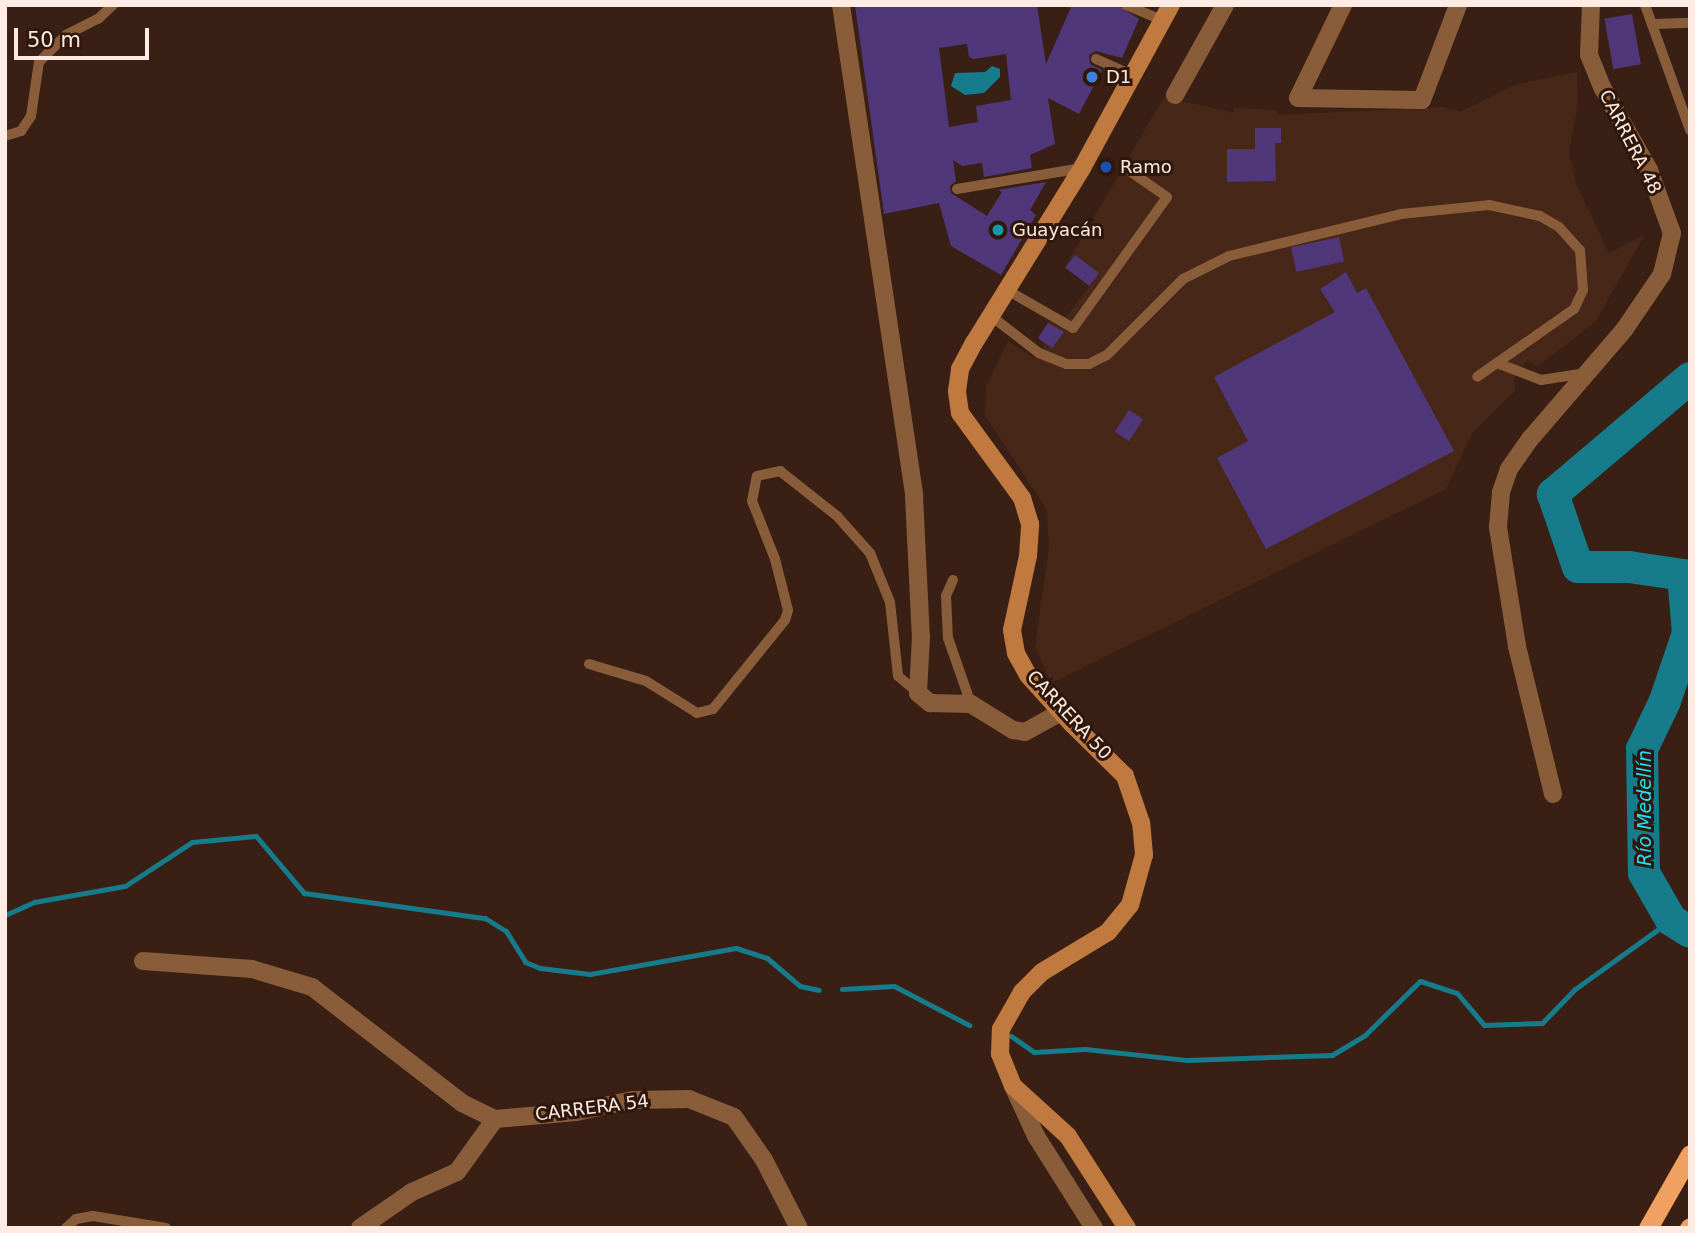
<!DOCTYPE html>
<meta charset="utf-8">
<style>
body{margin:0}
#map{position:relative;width:1695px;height:1233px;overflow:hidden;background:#3a2014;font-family:"DejaVu Sans",sans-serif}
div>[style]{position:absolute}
.built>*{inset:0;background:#472818}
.water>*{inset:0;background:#167b8a}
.stream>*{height:5px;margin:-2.5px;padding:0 2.5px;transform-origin:2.5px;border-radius:2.5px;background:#167b8a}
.river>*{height:32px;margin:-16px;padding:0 16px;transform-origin:16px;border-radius:16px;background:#167b8a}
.building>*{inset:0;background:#50377a;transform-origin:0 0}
.service>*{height:10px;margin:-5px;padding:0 5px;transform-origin:5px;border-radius:5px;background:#895d3a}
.minor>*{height:18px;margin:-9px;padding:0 9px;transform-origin:9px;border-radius:9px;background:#895d3a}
.secondary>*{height:18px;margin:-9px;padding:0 9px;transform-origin:9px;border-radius:9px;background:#c07a3f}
.trunk>*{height:19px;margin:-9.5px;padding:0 9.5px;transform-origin:9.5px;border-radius:9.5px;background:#f0a060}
.dots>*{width:19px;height:19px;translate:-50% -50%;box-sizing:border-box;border:4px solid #2f170b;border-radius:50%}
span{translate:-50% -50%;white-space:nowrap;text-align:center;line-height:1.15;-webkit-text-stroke:6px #2f170b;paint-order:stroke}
.poi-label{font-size:18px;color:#feece4}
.left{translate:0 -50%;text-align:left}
.street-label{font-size:18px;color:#feece4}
.water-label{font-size:19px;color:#22dffa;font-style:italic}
.frame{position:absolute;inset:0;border:7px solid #feece4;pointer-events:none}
.scale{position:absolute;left:14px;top:28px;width:135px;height:32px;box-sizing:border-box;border:4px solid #feece4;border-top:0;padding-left:9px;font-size:21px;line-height:24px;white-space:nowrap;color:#feece4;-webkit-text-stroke:5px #2f170b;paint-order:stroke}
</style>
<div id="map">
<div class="built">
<i style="clip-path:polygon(1577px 72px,1578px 105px,1569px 152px,1576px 184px,1609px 253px,1645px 234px,1596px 321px,1538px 366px,1527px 360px,1514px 378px,1515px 391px,1472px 433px,1446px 489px,1051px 683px,1035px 647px,1049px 549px,1047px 510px,985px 415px,986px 386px,1008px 341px,1035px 359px,1045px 344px,1038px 338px,1049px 321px,1059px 327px,1089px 286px,1065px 267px,1164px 97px,1233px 113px,1234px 108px,1277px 110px,1277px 115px,1444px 107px,1460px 112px,1515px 85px)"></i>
</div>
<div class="water">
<i style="clip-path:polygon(992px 66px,1000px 69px,1000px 77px,984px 93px,965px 95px,951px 86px,955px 73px,985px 72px)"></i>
</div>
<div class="stream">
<i style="left:5px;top:915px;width:32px;rotate:-24deg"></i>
<i style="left:34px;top:902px;width:92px;rotate:-10deg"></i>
<i style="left:125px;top:886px;width:80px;rotate:-33.3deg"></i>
<i style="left:192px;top:842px;width:64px;rotate:-5.4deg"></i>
<i style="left:256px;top:836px;width:75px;rotate:49.9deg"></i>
<i style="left:304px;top:893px;width:183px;rotate:7.9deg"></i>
<i style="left:485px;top:918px;width:25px;rotate:32deg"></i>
<i style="left:506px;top:931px;width:36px;rotate:58deg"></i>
<i style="left:525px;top:962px;width:16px;rotate:22deg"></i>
<i style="left:540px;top:968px;width:50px;rotate:6.8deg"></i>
<i style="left:590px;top:974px;width:148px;rotate:-10.1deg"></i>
<i style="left:736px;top:948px;width:33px;rotate:18deg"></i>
<i style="left:767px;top:958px;width:43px;rotate:40.3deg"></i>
<i style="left:800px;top:986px;width:19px;rotate:12deg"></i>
<i style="left:842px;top:989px;width:52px;rotate:-3.3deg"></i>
<i style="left:894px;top:986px;width:85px;rotate:27.5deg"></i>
<i style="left:1011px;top:1036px;width:28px;rotate:35deg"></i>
<i style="left:1034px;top:1052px;width:51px;rotate:-3.4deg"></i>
<i style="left:1085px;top:1049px;width:103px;rotate:6.2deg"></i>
<i style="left:1187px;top:1060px;width:145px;rotate:-2deg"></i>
<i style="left:1332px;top:1055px;width:39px;rotate:-31deg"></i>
<i style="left:1365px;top:1035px;width:77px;rotate:-44.5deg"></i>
<i style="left:1420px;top:981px;width:39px;rotate:18deg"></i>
<i style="left:1457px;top:993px;width:42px;rotate:49.8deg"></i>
<i style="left:1484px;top:1025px;width:58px;rotate:-2deg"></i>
<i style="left:1542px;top:1023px;width:47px;rotate:-45.9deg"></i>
<i style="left:1575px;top:989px;width:118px;rotate:-35.7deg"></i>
</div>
<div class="river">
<i style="left:1690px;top:378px;width:180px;rotate:139.7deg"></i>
<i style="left:1553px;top:494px;width:77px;rotate:71.1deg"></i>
<i style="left:1578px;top:567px;width:51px"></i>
<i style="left:1629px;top:567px;width:55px;rotate:8.4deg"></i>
<i style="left:1683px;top:575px;width:58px;rotate:85.1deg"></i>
<i style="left:1688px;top:633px;width:72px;rotate:108.7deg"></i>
<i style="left:1665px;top:701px;width:53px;rotate:115.6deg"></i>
<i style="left:1642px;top:749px;width:124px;rotate:89.1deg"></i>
<i style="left:1644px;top:873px;width:54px;rotate:60.1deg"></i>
<i style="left:1671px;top:920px;width:22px;rotate:32deg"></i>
</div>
<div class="building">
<i style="clip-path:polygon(evenodd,855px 5px,1037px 5px,1046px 64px,1072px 5px,1117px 5px,1139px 19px,1122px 58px,1096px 51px,1089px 55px,1090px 64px,1102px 70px,1079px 114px,1048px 98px,1055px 144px,1030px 155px,1032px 168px,984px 177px,982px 163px,962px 166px,953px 160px,956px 181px,950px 186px,951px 193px,987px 216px,1002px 192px,998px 190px,1046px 182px,1030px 210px,1036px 215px,1001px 275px,951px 246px,939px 203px,884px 214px,855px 5px,967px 44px,969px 57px,974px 59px,1006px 54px,1011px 100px,976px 106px,978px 122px,949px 127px,939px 48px,967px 44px)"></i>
<i style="left:1632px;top:14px;width:51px;height:28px;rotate:80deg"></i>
<i style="clip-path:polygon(1255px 128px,1281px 128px,1281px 143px,1275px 143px,1276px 181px,1227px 182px,1227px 149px,1255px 149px)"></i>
<i style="left:1339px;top:237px;width:25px;height:49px;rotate:78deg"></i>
<i style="left:1075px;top:255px;width:30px;height:16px;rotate:37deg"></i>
<i style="clip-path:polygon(1346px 272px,1357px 293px,1366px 288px,1454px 451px,1266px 549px,1217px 458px,1248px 441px,1214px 377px,1335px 312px,1320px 289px)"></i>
<i style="clip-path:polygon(1048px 323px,1064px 332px,1052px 348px,1038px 338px)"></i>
<i style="left:1129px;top:410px;width:17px;height:26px;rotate:33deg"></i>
</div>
<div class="service">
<i style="left:1126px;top:5px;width:41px;rotate:22.8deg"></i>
<i style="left:1645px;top:5px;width:133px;rotate:70.2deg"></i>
<i style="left:1654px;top:24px;width:36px;rotate:-2deg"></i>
<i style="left:1096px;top:59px;width:42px;rotate:24.1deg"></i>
<i style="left:5px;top:136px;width:17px;rotate:-17deg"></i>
<i style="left:21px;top:131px;width:18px;rotate:-56deg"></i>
<i style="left:31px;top:116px;width:55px;rotate:-81.6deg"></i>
<i style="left:39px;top:62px;width:38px;rotate:-45deg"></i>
<i style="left:66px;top:35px;width:36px;rotate:-27deg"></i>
<i style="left:98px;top:19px;width:21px;rotate:-43deg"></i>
<i style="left:957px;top:189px;width:127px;rotate:-9.5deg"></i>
<i style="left:1007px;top:290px;width:76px;rotate:29.9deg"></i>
<i style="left:1073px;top:328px;width:161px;rotate:-54.3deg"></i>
<i style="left:1167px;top:197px;width:44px;rotate:-145.2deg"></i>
<i style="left:991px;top:316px;width:61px;rotate:37.6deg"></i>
<i style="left:1039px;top:353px;width:29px;rotate:22deg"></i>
<i style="left:1066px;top:364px;width:23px"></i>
<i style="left:1089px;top:364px;width:20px;rotate:-27deg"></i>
<i style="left:1107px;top:355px;width:107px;rotate:-45deg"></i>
<i style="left:1183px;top:279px;width:51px;rotate:-26.6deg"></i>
<i style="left:1229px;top:256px;width:177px;rotate:-13.7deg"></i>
<i style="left:1401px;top:214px;width:88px;rotate:-5.8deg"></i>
<i style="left:1489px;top:205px;width:52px;rotate:12.2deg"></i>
<i style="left:1540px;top:216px;width:22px;rotate:30deg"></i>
<i style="left:1559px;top:227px;width:31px;rotate:48deg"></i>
<i style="left:1580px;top:250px;width:40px;rotate:85.7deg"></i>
<i style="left:1583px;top:290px;width:21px;rotate:115deg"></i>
<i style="left:1574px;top:309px;width:118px;rotate:145deg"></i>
<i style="left:1497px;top:363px;width:47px;rotate:21.1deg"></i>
<i style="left:1541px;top:380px;width:46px;rotate:-8.8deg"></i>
<i style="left:953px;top:580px;width:17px;rotate:114deg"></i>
<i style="left:946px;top:596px;width:42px;rotate:87.3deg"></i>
<i style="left:948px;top:638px;width:70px;rotate:70.8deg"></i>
<i style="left:589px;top:664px;width:59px;rotate:16.6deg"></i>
<i style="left:646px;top:681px;width:60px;rotate:32.1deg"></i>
<i style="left:697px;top:713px;width:16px;rotate:-14deg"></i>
<i style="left:713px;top:709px;width:114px;rotate:-51deg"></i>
<i style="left:785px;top:620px;width:10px;rotate:-73deg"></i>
<i style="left:788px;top:610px;width:53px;rotate:-104.3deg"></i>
<i style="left:775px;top:559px;width:62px;rotate:-111.6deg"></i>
<i style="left:752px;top:501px;width:25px;rotate:-79deg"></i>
<i style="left:757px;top:476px;width:24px;rotate:-12deg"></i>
<i style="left:780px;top:471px;width:73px;rotate:38.3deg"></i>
<i style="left:837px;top:516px;width:50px;rotate:48.3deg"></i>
<i style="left:870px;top:553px;width:53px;rotate:67.8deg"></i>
<i style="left:890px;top:602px;width:74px;rotate:83.8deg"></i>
<i style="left:898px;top:676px;width:26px;rotate:40deg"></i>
<i style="left:66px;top:1228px;width:13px;rotate:-42deg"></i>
<i style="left:76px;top:1219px;width:17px;rotate:-10deg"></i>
<i style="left:93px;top:1216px;width:74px;rotate:9.3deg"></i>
</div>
<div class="minor">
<i style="left:841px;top:5px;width:496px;rotate:81.5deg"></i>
<i style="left:914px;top:496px;width:141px;rotate:87.2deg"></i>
<i style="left:921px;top:637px;width:56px;rotate:93.1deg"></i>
<i style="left:918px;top:693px;width:16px;rotate:40deg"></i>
<i style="left:930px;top:703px;width:41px;rotate:1.4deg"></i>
<i style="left:971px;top:704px;width:49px;rotate:31.8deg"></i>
<i style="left:1013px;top:730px;width:12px;rotate:9deg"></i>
<i style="left:1025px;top:732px;width:41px;rotate:-29.1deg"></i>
<i style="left:1343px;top:5px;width:103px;rotate:115.8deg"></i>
<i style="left:1298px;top:98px;width:124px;rotate:0.9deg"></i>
<i style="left:1422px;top:100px;width:102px;rotate:-69.2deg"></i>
<i style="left:1175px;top:95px;width:103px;rotate:-60.9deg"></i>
<i style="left:1553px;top:794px;width:152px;rotate:-103.7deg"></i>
<i style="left:1517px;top:646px;width:121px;rotate:-99.1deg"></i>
<i style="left:1498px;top:527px;width:35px;rotate:-85deg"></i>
<i style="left:1501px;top:492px;width:24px;rotate:-71deg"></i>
<i style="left:1509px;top:469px;width:37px;rotate:-55deg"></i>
<i style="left:1530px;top:439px;width:144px;rotate:-49.2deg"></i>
<i style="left:1624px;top:330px;width:68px;rotate:-55.8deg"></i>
<i style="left:1662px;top:274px;width:42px;rotate:-76.3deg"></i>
<i style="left:1672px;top:233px;width:67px;rotate:-110.1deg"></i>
<i style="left:1649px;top:170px;width:95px;rotate:-119.5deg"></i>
<i style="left:1602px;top:87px;width:35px;rotate:-112deg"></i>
<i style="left:1589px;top:55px;width:50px;rotate:-87.7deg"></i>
<i style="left:143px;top:961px;width:109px;rotate:4.2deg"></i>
<i style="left:252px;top:969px;width:63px;rotate:16.7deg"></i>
<i style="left:312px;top:987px;width:190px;rotate:37.7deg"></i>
<i style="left:462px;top:1103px;width:37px;rotate:26deg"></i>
<i style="left:1013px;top:1086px;width:55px;rotate:65.3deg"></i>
<i style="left:1036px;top:1136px;width:109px;rotate:57.8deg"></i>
<i style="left:360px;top:1228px;width:63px;rotate:-34.7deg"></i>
<i style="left:412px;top:1192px;width:49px;rotate:-24deg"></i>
<i style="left:457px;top:1172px;width:65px;rotate:-54.4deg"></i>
<i style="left:495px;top:1119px;width:81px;rotate:-4.9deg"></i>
<i style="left:576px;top:1112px;width:58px;rotate:-11.9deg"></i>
<i style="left:633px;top:1100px;width:56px;rotate:-1deg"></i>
<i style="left:689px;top:1099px;width:48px;rotate:21.8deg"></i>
<i style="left:734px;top:1117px;width:52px;rotate:55.1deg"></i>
<i style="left:764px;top:1160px;width:76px;rotate:62.8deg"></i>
</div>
<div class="secondary">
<i style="left:1127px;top:1228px;width:109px;rotate:-122.7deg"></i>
<i style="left:1068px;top:1136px;width:74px;rotate:-137.7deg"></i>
<i style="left:1013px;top:1086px;width:35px;rotate:-112deg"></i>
<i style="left:1000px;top:1054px;width:25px;rotate:-88deg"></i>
<i style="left:1001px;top:1029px;width:43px;rotate:-60.4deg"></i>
<i style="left:1022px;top:992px;width:28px;rotate:-45deg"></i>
<i style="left:1042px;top:972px;width:77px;rotate:-31.2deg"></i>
<i style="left:1108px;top:932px;width:35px;rotate:-51deg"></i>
<i style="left:1130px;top:905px;width:52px;rotate:-74.4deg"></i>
<i style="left:1144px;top:855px;width:32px;rotate:-95deg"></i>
<i style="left:1141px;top:823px;width:50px;rotate:-108.8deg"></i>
<i style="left:1125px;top:776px;width:74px;rotate:-135.5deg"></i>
<i style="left:1072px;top:724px;width:66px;rotate:-131.9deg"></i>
<i style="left:1028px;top:675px;width:25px;rotate:-119deg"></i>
<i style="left:1016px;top:653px;width:23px;rotate:-100deg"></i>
<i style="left:1012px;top:630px;width:76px;rotate:-77.8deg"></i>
<i style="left:1028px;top:556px;width:32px;rotate:-86deg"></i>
<i style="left:1030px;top:524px;width:27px;rotate:-107deg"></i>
<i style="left:1022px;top:498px;width:105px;rotate:-126.1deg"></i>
<i style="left:960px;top:413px;width:22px;rotate:-98deg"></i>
<i style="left:957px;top:391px;width:22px;rotate:-82deg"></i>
<i style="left:960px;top:369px;width:30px;rotate:-62deg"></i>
<i style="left:974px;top:343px;width:206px;rotate:-58.3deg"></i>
<i style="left:1082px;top:168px;width:186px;rotate:-61.4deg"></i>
</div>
<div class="trunk">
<i style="left:1648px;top:1228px;width:85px;rotate:-60.4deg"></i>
<i style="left:1689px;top:1228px;width:1px;rotate:-45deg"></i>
</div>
<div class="dots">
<i style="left:1092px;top:77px;background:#3f7fe0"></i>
<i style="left:1106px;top:167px;background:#1a4fb4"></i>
<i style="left:998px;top:230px;background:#0f9aa8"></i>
</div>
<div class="poi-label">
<span class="left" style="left:1106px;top:77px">D1</span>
<span class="left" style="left:1120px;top:167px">Ramo</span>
<span class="left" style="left:1012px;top:230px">Guayacán</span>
</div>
<div class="street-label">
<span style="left:1630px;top:142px;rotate:63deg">CARRERA 48</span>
<span style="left:1069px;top:715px;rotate:47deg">CARRERA 50</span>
<span style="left:592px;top:1108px;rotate:-7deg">CARRERA 54</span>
</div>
<div class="water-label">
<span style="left:1645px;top:808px;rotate:-90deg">Río Medellín</span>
</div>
<div class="frame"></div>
<div class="scale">50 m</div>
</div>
